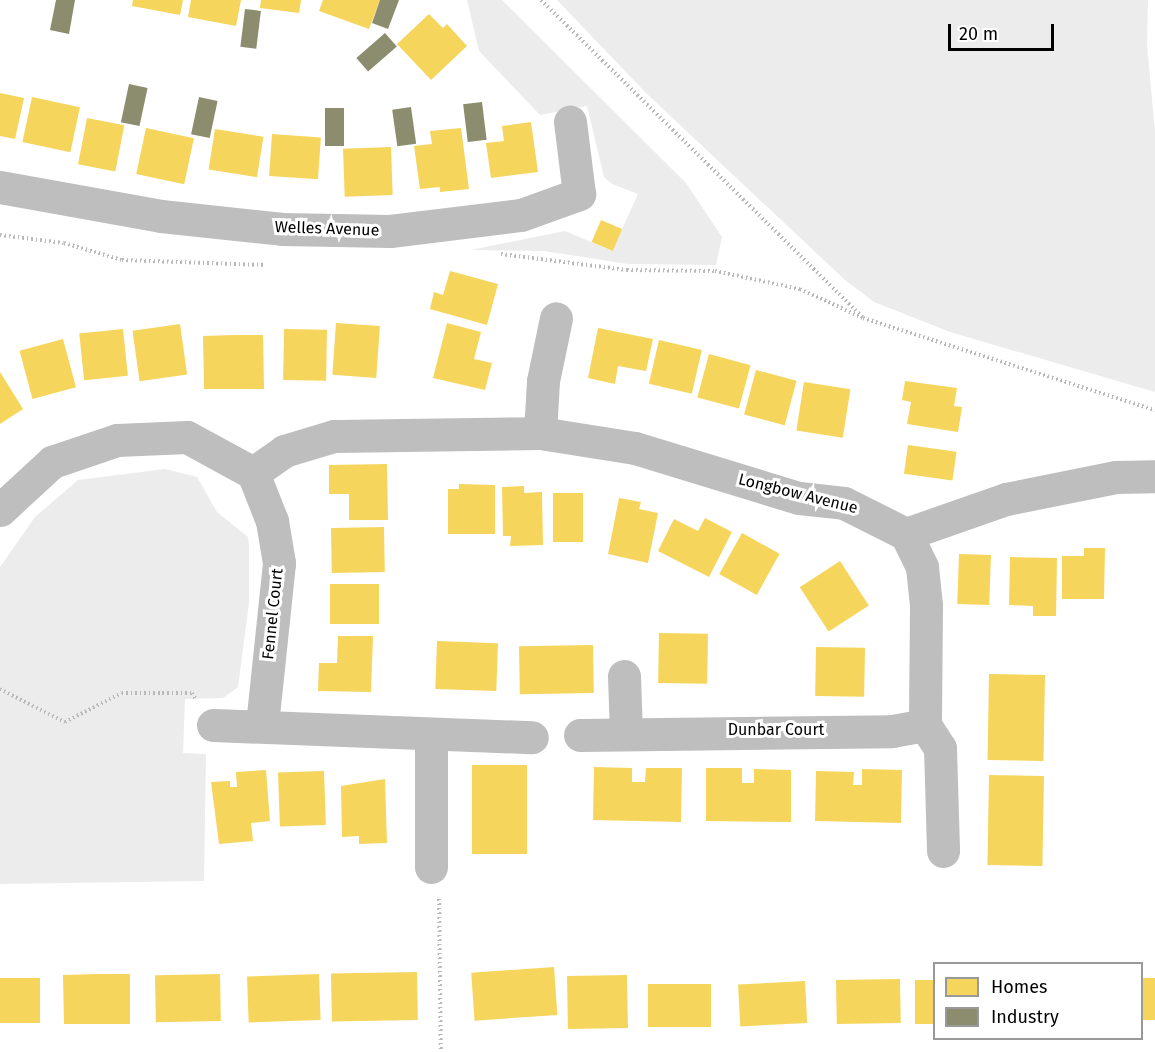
<!DOCTYPE html>
<style>
body{margin:0}
#map{position:relative;width:1155px;height:1052px;overflow:hidden;background:#fff;font-family:"Fira Sans",sans-serif}
div>[style]{position:absolute}
.green>*{inset:0;background:#ececec}
.homes>*{inset:0;background:#f6d55c;transform-origin:0 0}
.industry>*{inset:0;background:#8c8c6e;transform-origin:0 0}
.path>*{height:4px;margin-top:-2px;transform-origin:0;background:repeating-linear-gradient(90deg,#b9b9b9 0 1.5px,transparent 0 4.5px)}
.minor>*{height:33px;margin:-16.5px;padding:0 16.5px;transform-origin:16.5px;border-radius:16.5px;background:#bebebe}
span{translate:-50% -50%;white-space:nowrap;text-align:center;line-height:1.15;-webkit-text-stroke:6px #fff;paint-order:stroke}
.street-label{font-size:16px;color:#000}
.legend{position:absolute;left:933px;top:962px;width:210px;height:78px;box-sizing:border-box;background:#fff;border:2px solid #999;margin:0;padding:8px 10px;list-style:none;font-size:18px;color:#000}
.legend li{display:flex;align-items:center;gap:12px;height:30px}
.legend b{width:30px;border:2px solid #999}
.scale{position:absolute;left:948px;top:24px;width:106px;height:27px;box-sizing:border-box;border:3px solid #000;border-top:0;padding-left:8px;font-size:18px;line-height:21px;white-space:nowrap;color:#000;-webkit-text-stroke:4px #fff;paint-order:stroke}
</style>
<div id="map">
<div class="green">
<i style="clip-path:polygon(467px 0,502px 0,686px 183px,722px 237px,716px 265px,628px 264px,544px 251px,471px 250px,565px 231px,612px 251px,638px 194px,612px 184px,604px 177px,587px 106px,540px 115px,479px 51px)"></i>
<i style="clip-path:polygon(557px 0,1148px 0,1147px 44px,1155px 132px,1155px 392px,950px 332px,874px 302px,845px 280px,646px 93px)"></i>
<i style="clip-path:polygon(165px 469px,197px 477px,217px 512px,248px 537px,249px 546px,249px 603px,238px 687px,223px 698px,185px 699px,183px 753px,206px 754px,204px 881px,0 884px,0 567px,35px 517px,78px 480px)"></i>
</div>
<div class="homes">
<i style="clip-path:polygon(133px 0,183px 0,180px 15px,132px 6px)"></i>
<i style="clip-path:polygon(191px 0,241px 0,236px 26px,188px 17px)"></i>
<i style="clip-path:polygon(261px 0,301px 0,299px 13px,260px 8px)"></i>
<i style="clip-path:polygon(323px 0,380px 0,369px 29px,319px 11px)"></i>
<i style="clip-path:polygon(429px 14px,443px 28px,447px 24px,467px 46px,431px 80px,397px 44px)"></i>
<i style="clip-path:polygon(0 93px,24px 98px,15px 139px,0 136px)"></i>
<i style="left:32px;top:97px;width:49px;height:46px;rotate:12deg"></i>
<i style="left:87px;top:118px;width:38px;height:47px;rotate:11deg"></i>
<i style="clip-path:polygon(531px 122px,538px 172px,491px 178px,486px 143px,504px 141px,502px 126px)"></i>
<i style="left:146px;top:128px;width:49px;height:47px;rotate:12deg"></i>
<i style="clip-path:polygon(461px 128px,469px 189px,440px 192px,440px 187px,420px 189px,414px 146px,432px 144px,430px 131px)"></i>
<i style="left:215px;top:129px;width:49px;height:41px;rotate:9deg"></i>
<i style="left:272px;top:134px;width:49px;height:42px;rotate:4deg"></i>
<i style="left:391px;top:147px;width:48px;height:48px;rotate:88deg"></i>
<i style="left:601px;top:220px;width:23px;height:24px;rotate:23deg"></i>
<i style="clip-path:polygon(450px 271px,498px 284px,487px 325px,430px 309px,434px 292px,443px 295px)"></i>
<i style="left:336px;top:323px;width:44px;height:52px;rotate:4deg"></i>
<i style="clip-path:polygon(447px 323px,481px 332px,474px 359px,492px 363px,485px 390px,433px 378px)"></i>
<i style="left:180px;top:324px;width:51px;height:48px;rotate:82deg"></i>
<i style="clip-path:polygon(598px 328px,653px 339px,646px 371px,618px 366px,615px 384px,588px 378px)"></i>
<i style="left:123px;top:329px;width:47px;height:44px;rotate:84deg"></i>
<i style="left:284px;top:329px;width:43px;height:51px;rotate:1deg"></i>
<i style="clip-path:polygon(233px 335px,263px 335px,264px 389px,204px 389px,203px 336px)"></i>
<i style="left:63px;top:339px;width:50px;height:45px;rotate:75deg"></i>
<i style="left:659px;top:340px;width:44px;height:45px;rotate:13deg"></i>
<i style="left:709px;top:354px;width:43px;height:45px;rotate:15deg"></i>
<i style="left:756px;top:370px;width:42px;height:46px;rotate:15deg"></i>
<i style="clip-path:polygon(0 372px,23px 409px,0 424px)"></i>
<i style="clip-path:polygon(905px 381px,957px 388px,954px 406px,962px 407px,958px 432px,907px 424px,911px 402px,902px 400px)"></i>
<i style="left:804px;top:382px;width:47px;height:49px;rotate:9deg"></i>
<i style="left:908px;top:445px;width:49px;height:29px;rotate:8deg"></i>
<i style="clip-path:polygon(387px 464px,388px 520px,349px 520px,349px 494px,329px 494px,329px 465px)"></i>
<i style="clip-path:polygon(459px 484px,495px 485px,495px 534px,448px 534px,448px 489px,459px 489px)"></i>
<i style="clip-path:polygon(524px 486px,524px 493px,542px 492px,543px 545px,510px 546px,511px 536px,503px 536px,502px 487px)"></i>
<i style="left:553px;top:493px;width:30px;height:49px"></i>
<i style="clip-path:polygon(619px 498px,641px 502px,639px 509px,658px 513px,648px 563px,608px 554px)"></i>
<i style="clip-path:polygon(705px 518px,732px 532px,709px 577px,658px 551px,674px 519px,698px 531px)"></i>
<i style="left:384px;top:527px;width:45px;height:53px;rotate:89deg"></i>
<i style="left:742px;top:533px;width:43px;height:47px;rotate:29deg"></i>
<i style="clip-path:polygon(1084px 548px,1105px 548px,1104px 599px,1062px 599px,1062px 556px,1084px 556px)"></i>
<i style="left:959px;top:554px;width:32px;height:50px;rotate:2deg"></i>
<i style="clip-path:polygon(1010px 557px,1057px 558px,1056px 616px,1033px 616px,1033px 606px,1009px 605px)"></i>
<i style="left:840px;top:561px;width:53px;height:48px;rotate:57deg"></i>
<i style="left:330px;top:584px;width:49px;height:40px"></i>
<i style="left:659px;top:633px;width:49px;height:50px;rotate:1deg"></i>
<i style="clip-path:polygon(338px 636px,373px 636px,371px 692px,318px 691px,319px 663px,337px 663px)"></i>
<i style="left:437px;top:641px;width:61px;height:48px;rotate:2deg"></i>
<i style="left:593px;top:645px;width:48px;height:74px;rotate:89deg"></i>
<i style="left:816px;top:647px;width:49px;height:49px;rotate:1deg"></i>
<i style="left:989px;top:674px;width:56px;height:86px;rotate:1deg"></i>
<i style="left:472px;top:765px;width:55px;height:89px"></i>
<i style="clip-path:polygon(594px 767px,632px 768px,632px 782px,645px 782px,646px 768px,682px 768px,681px 822px,593px 820px)"></i>
<i style="clip-path:polygon(706px 768px,742px 768px,742px 783px,754px 783px,754px 769px,791px 770px,791px 822px,706px 821px)"></i>
<i style="clip-path:polygon(862px 769px,902px 770px,901px 823px,815px 821px,816px 771px,854px 772px,853px 785px,862px 785px)"></i>
<i style="clip-path:polygon(266px 770px,270px 821px,251px 823px,253px 841px,219px 844px,211px 782px,230px 781px,230px 787px,237px 787px,236px 772px)"></i>
<i style="left:324px;top:771px;width:54px;height:46px;rotate:88deg"></i>
<i style="left:989px;top:775px;width:55px;height:90px;rotate:1deg"></i>
<i style="clip-path:polygon(385px 779px,387px 843px,359px 844px,359px 836px,342px 837px,341px 786px)"></i>
<i style="left:554px;top:967px;width:48px;height:83px;rotate:86deg"></i>
<i style="left:417px;top:972px;width:48px;height:86px;rotate:89deg"></i>
<i style="clip-path:polygon(98px 974px,130px 974px,130px 1024px,64px 1024px,63px 975px)"></i>
<i style="left:220px;top:974px;width:47px;height:65px;rotate:89deg"></i>
<i style="left:319px;top:974px;width:46px;height:72px;rotate:88deg"></i>
<i style="left:627px;top:975px;width:53px;height:60px;rotate:89deg"></i>
<i style="left:40px;top:978px;width:45px;height:40px;rotate:90deg"></i>
<i style="left:1142px;top:978px;width:13px;height:42px"></i>
<i style="left:900px;top:979px;width:44px;height:64px;rotate:89deg"></i>
<i style="left:934px;top:980px;width:44px;height:19px;rotate:90deg"></i>
<i style="left:805px;top:981px;width:42px;height:67px;rotate:87deg"></i>
<i style="left:711px;top:984px;width:43px;height:63px;rotate:90deg"></i>
</div>
<div class="industry">
<i style="clip-path:polygon(56px 0,75px 0,69px 34px,50px 30px)"></i>
<i style="clip-path:polygon(380px 0,399px 0,388px 29px,372px 23px)"></i>
<i style="left:245px;top:9px;width:16px;height:38px;rotate:7deg"></i>
<i style="left:385px;top:33px;width:18px;height:38px;rotate:49deg"></i>
<i style="left:129px;top:84px;width:19px;height:39px;rotate:12deg"></i>
<i style="left:199px;top:97px;width:19px;height:38px;rotate:12deg"></i>
<i style="left:482px;top:102px;width:38px;height:19px;rotate:83deg"></i>
<i style="left:411px;top:107px;width:37px;height:19px;rotate:82deg"></i>
<i style="left:325px;top:108px;width:19px;height:38px"></i>
</div>
<div class="path">
<i style="left:541px;top:0;width:453px;rotate:44.6deg"></i>
<i style="left:863px;top:318px;width:306px;rotate:17.5deg"></i>
<i style="left:0;top:235px;width:64px;rotate:7.1deg"></i>
<i style="left:64px;top:243px;width:60px;rotate:16.3deg"></i>
<i style="left:122px;top:260px;width:144px;rotate:2deg"></i>
<i style="left:501px;top:254px;width:127px;rotate:7.2deg"></i>
<i style="left:627px;top:270px;width:88px;rotate:0.7deg"></i>
<i style="left:715px;top:271px;width:87px;rotate:12deg"></i>
<i style="left:800px;top:289px;width:69px;rotate:24.7deg"></i>
<i style="left:0;top:689px;width:73px;rotate:26.9deg"></i>
<i style="left:65px;top:722px;width:64px;rotate:-27deg"></i>
<i style="left:122px;top:693px;width:70px"></i>
<i style="left:192px;top:693px;width:6px;rotate:59deg"></i>
<i style="left:439px;top:899px;width:153px;rotate:89.3deg"></i>
</div>
<div class="minor">
<i style="left:0;top:187px;width:164px;rotate:10.2deg"></i>
<i style="left:161px;top:216px;width:122px;rotate:6.1deg"></i>
<i style="left:282px;top:229px;width:108px;rotate:1.1deg"></i>
<i style="left:390px;top:231px;width:132px;rotate:-7deg"></i>
<i style="left:521px;top:215px;width:62px;rotate:-19.9deg"></i>
<i style="left:579px;top:194px;width:73px;rotate:-97.1deg"></i>
<i style="left:540px;top:433px;width:52px;rotate:-86.7deg"></i>
<i style="left:543px;top:381px;width:64px;rotate:-78.3deg"></i>
<i style="left:253px;top:473px;width:38px;rotate:-35deg"></i>
<i style="left:284px;top:451px;width:52px;rotate:-16.7deg"></i>
<i style="left:334px;top:436px;width:206px;rotate:-0.8deg"></i>
<i style="left:540px;top:433px;width:96px;rotate:9deg"></i>
<i style="left:635px;top:448px;width:171px;rotate:17deg"></i>
<i style="left:799px;top:498px;width:45px;rotate:6.3deg"></i>
<i style="left:844px;top:503px;width:69px;rotate:26.6deg"></i>
<i style="left:906px;top:534px;width:106px;rotate:-19.3deg"></i>
<i style="left:1006px;top:499px;width:112px;rotate:-11.3deg"></i>
<i style="left:1116px;top:477px;width:39px;rotate:-1deg"></i>
<i style="left:253px;top:473px;width:52px;rotate:68.4deg"></i>
<i style="left:272px;top:521px;width:43px;rotate:80.5deg"></i>
<i style="left:279px;top:563px;width:162px;rotate:96deg"></i>
<i style="left:0;top:510px;width:71px;rotate:-42.7deg"></i>
<i style="left:52px;top:462px;width:69px;rotate:-18.7deg"></i>
<i style="left:117px;top:440px;width:70px;rotate:-2.5deg"></i>
<i style="left:187px;top:437px;width:75px;rotate:28.6deg"></i>
<i style="left:906px;top:534px;width:37px;rotate:64deg"></i>
<i style="left:922px;top:567px;width:38px;rotate:84deg"></i>
<i style="left:926px;top:605px;width:120px;rotate:90.5deg"></i>
<i style="left:925px;top:725px;width:27px;rotate:57deg"></i>
<i style="left:940px;top:748px;width:103px;rotate:88.3deg"></i>
<i style="left:624px;top:676px;width:56px;rotate:88deg"></i>
<i style="left:213px;top:725px;width:319px;rotate:2.2deg"></i>
<i style="left:580px;top:735px;width:312px;rotate:-0.7deg"></i>
<i style="left:892px;top:731px;width:34px;rotate:-10deg"></i>
<i style="left:431px;top:867px;width:132px;rotate:-90deg"></i>
</div>
<div class="street-label">
<span style="left:327px;top:229px;rotate:2deg">Welles Avenue</span>
<span style="left:798px;top:494px;rotate:14deg">Longbow Avenue</span>
<span style="left:273px;top:614px;rotate:-84deg">Fennel Court</span>
<span style="left:776px;top:730px">Dunbar Court</span>
</div>
<ul class="legend">
<li><b style="height:16px;background:#f6d55c"></b>Homes</li>
<li><b style="height:16px;background:#8c8c6e"></b>Industry</li>
</ul>
<div class="scale">20 m</div>
</div>
